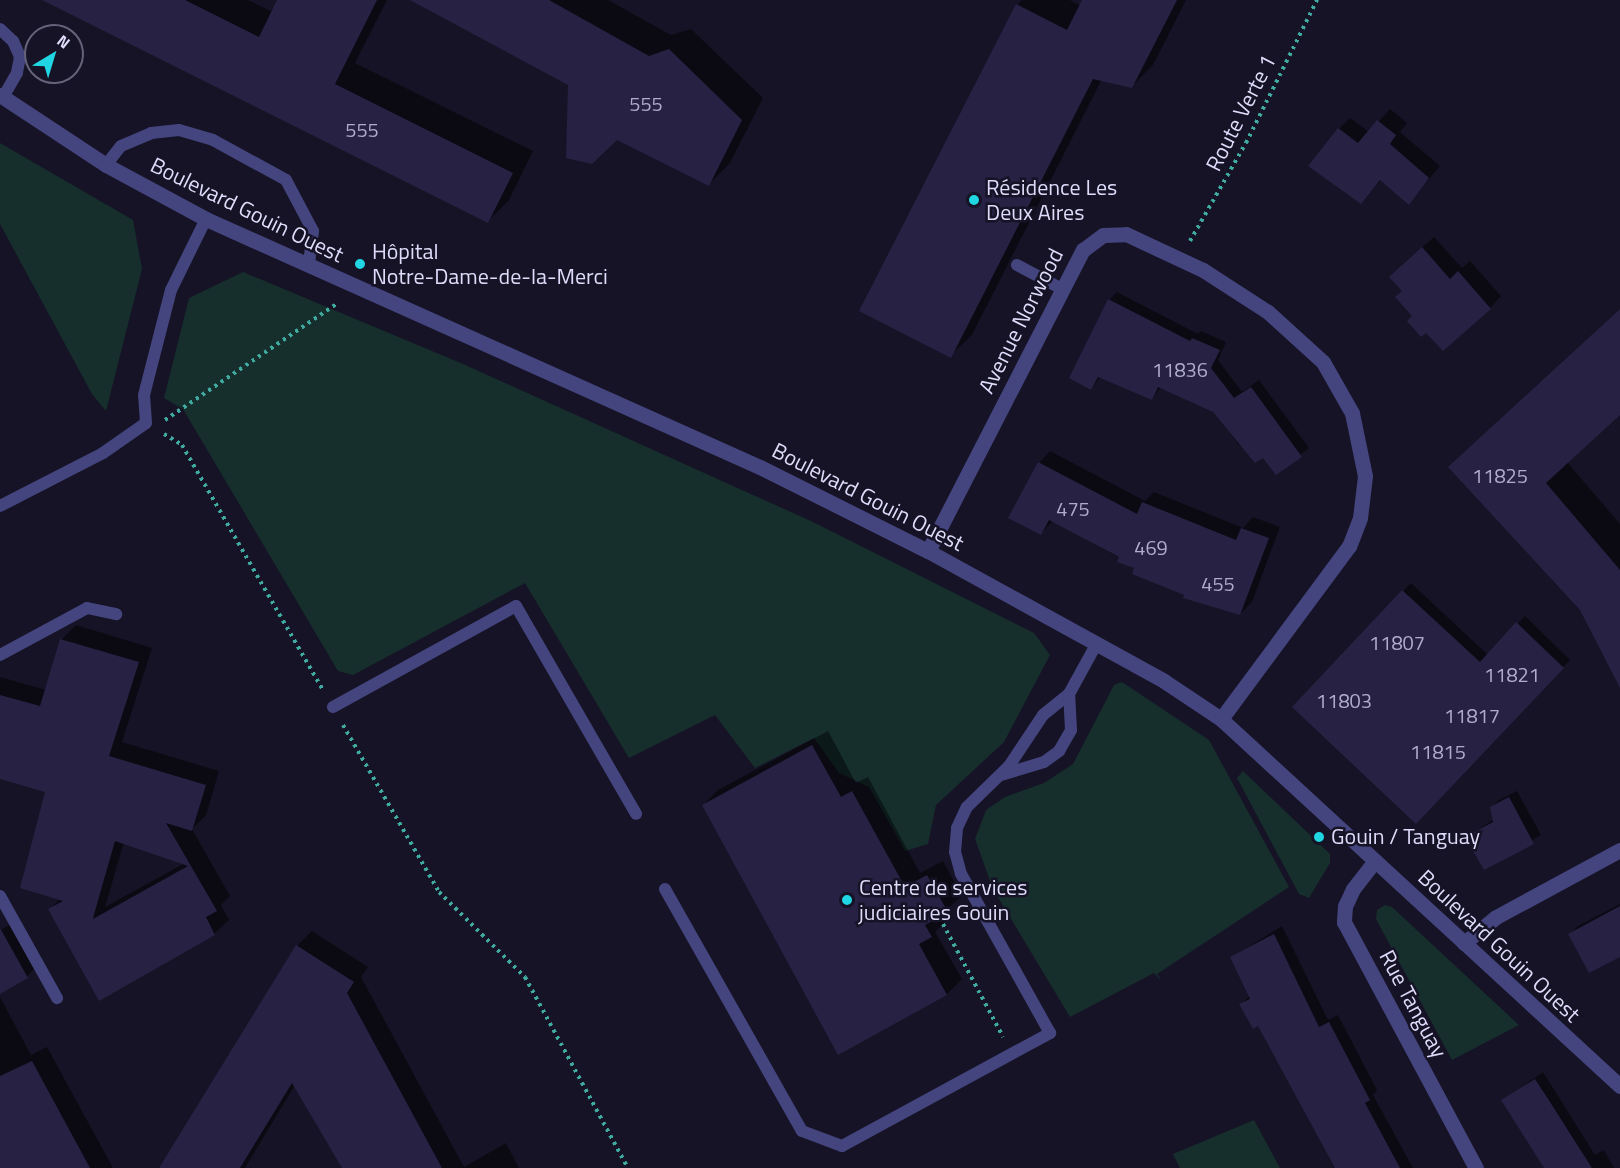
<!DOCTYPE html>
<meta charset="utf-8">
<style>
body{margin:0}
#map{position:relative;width:1620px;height:1168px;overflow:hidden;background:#151325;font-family:"Titillium Web",sans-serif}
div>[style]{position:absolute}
.green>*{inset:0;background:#162f2d}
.shadow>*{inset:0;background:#0007}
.building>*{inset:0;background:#272144}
.path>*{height:4px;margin-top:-2px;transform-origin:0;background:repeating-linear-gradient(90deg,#40aba0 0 3px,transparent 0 7.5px)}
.service>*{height:12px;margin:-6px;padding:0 6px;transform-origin:6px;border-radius:6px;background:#44447e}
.minor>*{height:15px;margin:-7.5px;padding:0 7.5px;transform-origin:7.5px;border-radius:7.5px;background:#44447e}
.tertiary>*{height:15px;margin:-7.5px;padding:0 7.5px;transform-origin:7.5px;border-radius:7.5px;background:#44447e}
.dots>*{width:16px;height:16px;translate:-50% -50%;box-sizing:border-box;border:3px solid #151325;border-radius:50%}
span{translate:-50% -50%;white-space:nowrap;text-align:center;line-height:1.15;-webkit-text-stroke:5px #151325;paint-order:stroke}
.number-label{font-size:20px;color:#b0adcc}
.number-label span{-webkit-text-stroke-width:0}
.street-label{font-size:22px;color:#dedcfa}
.poi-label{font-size:22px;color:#dedcfa}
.left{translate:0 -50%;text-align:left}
.north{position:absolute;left:24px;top:24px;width:60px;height:60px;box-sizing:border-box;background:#151325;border:2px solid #65637a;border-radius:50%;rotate:38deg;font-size:16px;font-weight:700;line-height:24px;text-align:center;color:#dedcfa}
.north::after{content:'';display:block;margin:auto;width:21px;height:27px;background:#20d6e2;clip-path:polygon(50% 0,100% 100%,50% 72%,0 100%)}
</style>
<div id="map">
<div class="green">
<i style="clip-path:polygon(0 143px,133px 220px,142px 269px,106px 411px,92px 394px,0 224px)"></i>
<i style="clip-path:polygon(243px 272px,463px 364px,813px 522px,1034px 633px,1050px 655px,1004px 742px,936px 805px,928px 844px,905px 851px,869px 787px,839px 773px,814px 738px,755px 768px,715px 715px,629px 758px,525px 583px,353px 675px,338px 671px,183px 409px,164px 398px,189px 298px)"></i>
<i style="clip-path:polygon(1122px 682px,1209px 740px,1289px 887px,1157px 974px,1162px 982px,1154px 973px,1070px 1017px,993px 889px,975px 839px,986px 810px,1005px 797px,1044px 783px,1073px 764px,1114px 685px)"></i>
<i style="clip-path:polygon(1243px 771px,1330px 854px,1330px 863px,1309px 898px,1299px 894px,1237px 778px)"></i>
<i style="clip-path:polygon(1385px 905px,1392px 907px,1519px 1025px,1452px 1060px,1376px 919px,1377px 910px)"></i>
<i style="clip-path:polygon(1254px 1120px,1280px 1168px,1180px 1168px,1173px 1154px)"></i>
</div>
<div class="shadow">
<i style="clip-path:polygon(57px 0,248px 0,273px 12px,279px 0,387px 0,355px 63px,533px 151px,509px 200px,488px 221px)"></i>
<i style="clip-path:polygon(413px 0,608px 0,671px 35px,691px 29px,763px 98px,730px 163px,709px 184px,570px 85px)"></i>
<i style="clip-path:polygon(1022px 0,1070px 0,1081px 6px,1084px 0,1186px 0,1153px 65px,1132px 86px,1102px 79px,972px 335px,950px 356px,1017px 5px)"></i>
<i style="clip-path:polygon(1390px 109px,1407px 123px,1400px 132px,1440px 166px,1409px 203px,1382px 179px,1361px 202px,1339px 129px,1350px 118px,1369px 132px)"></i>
<i style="clip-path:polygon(1434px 237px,1462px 268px,1470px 261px,1501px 296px,1490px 308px,1414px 316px,1404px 291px,1402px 265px)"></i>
<i style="clip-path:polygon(1117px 292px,1198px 334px,1201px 331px,1226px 342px,1218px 360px,1242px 392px,1259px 380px,1309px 448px,1276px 473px,1263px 456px,1239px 445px,1214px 411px,1161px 387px,1152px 399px,1101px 376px,1091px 389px,1109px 300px)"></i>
<i style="clip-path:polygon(1620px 309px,1620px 413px,1567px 462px,1620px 524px,1620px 677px,1581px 609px,1450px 467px)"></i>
<i style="clip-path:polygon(1050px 451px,1145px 501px,1154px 492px,1243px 528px,1253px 517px,1280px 527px,1252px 602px,1240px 614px,1186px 595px,1053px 521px,1041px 533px,1039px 463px)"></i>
<i style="clip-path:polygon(1411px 583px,1488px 655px,1525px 616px,1570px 660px,1416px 821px,1294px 707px)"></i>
<i style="clip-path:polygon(evenodd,76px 625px,152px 648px,122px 742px,219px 771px,206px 815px,192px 829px,230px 896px,221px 905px,229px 920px,214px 934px,99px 999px,50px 909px,60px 899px,47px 791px,0 777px,0 677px,46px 690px,62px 639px,76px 625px,124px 842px,185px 863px,105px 907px,124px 842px)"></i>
<i style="clip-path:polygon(828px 731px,856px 783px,868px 777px,920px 873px,943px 861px,962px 896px,942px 913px,946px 921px,935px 932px,962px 979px,947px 994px,839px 1053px,703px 805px,718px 790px)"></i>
<i style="clip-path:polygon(1517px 791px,1541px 835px,1485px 868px,1467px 837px,1494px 819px,1491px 808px,1499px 800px)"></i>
<i style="clip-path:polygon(1620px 904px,1620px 955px,1570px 934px,1578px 926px)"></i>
<i style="clip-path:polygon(19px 920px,42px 961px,27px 976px,0 992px,0 930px)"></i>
<i style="clip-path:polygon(1282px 926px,1328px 1020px,1338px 1015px,1377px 1090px,1373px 1095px,1413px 1168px,1342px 1168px,1259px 1024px,1241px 1004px,1250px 996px,1232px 957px)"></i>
<i style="clip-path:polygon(312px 931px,368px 967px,361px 977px,464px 1167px,506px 1143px,519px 1168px,344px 1168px,295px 1085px,245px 1168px,161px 1168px,297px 946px)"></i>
<i style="clip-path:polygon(0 997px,31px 1055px,47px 1047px,113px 1168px,0 1168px)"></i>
<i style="clip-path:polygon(1543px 1072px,1595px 1155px,1604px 1150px,1614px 1168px,1545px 1168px,1503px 1100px)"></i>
</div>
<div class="building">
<i style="clip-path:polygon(42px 0,185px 0,259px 37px,277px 0,377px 0,335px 84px,513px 173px,488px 223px)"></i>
<i style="clip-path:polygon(410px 0,549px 0,649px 56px,669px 49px,742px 120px,709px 186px,617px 140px,592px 164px,566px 158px,568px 85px)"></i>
<i style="clip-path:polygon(1082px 0,1177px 0,1132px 88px,1093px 79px,951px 358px,859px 311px,1016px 4px,1067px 30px)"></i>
<i style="clip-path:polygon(1377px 120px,1396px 135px,1390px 144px,1429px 178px,1409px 205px,1380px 180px,1361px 204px,1308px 166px,1338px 128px,1358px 143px)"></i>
<i style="clip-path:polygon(1422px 247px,1450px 279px,1458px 271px,1491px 309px,1443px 351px,1426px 333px,1421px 337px,1407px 321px,1412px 316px,1395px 297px,1402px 291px,1389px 277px)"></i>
<i style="clip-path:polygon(1108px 299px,1190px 341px,1192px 338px,1220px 350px,1211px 368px,1234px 398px,1251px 387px,1302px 457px,1276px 475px,1263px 458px,1255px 463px,1213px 412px,1158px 387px,1152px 400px,1098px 377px,1091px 390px,1069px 378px)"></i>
<i style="clip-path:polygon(1620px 309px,1620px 415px,1546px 483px,1620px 570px,1620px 688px,1580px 610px,1448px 467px)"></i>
<i style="clip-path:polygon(1038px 462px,1137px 514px,1142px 502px,1236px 540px,1241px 528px,1269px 538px,1240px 615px,1183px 598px,1184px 595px,1132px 574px,1134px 568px,1117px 562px,1119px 557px,1049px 520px,1041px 535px,1008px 518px)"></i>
<i style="clip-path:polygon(1402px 590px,1480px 662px,1516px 622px,1564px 668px,1416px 824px,1292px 707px)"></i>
<i style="clip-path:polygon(evenodd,60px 639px,139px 662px,109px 756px,206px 785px,192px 831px,166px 823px,217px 911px,206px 917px,215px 935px,99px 1001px,48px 909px,63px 901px,20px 888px,45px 792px,0 779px,0 695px,40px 706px,60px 639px,115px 841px,188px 866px,93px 919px,95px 911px,115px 841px)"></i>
<i style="clip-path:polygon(812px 745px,841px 797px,852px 791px,905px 887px,927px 875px,948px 912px,925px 925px,932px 937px,919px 944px,947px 995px,838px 1055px,702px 805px)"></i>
<i style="clip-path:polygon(1509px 797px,1534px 844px,1484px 870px,1465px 837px,1493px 822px,1490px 807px)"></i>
<i style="clip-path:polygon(1620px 906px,1620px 957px,1589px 973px,1568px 934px)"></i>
<i style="clip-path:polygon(0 928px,28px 978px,0 994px)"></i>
<i style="clip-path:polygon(1274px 934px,1319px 1027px,1329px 1022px,1370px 1100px,1365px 1103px,1400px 1168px,1335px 1168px,1258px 1026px,1253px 1029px,1239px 1004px,1250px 999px,1230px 957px)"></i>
<i style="clip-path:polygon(296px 945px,354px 982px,347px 993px,442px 1168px,342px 1168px,292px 1083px,240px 1168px,159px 1168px)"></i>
<i style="clip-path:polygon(32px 1061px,90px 1168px,0 1168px,0 1076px)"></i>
<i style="clip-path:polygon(1535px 1079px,1550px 1102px,1592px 1168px,1544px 1168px,1501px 1100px)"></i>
</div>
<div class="path">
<i style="left:1190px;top:241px;width:113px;rotate:-60.3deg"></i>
<i style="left:1246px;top:143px;width:160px;rotate:-63.6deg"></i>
<i style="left:165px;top:420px;width:209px;rotate:-34.1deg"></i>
<i style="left:164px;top:434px;width:21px;rotate:31deg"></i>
<i style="left:182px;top:445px;width:283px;rotate:60.1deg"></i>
<i style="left:343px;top:725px;width:193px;rotate:60.1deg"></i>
<i style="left:439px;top:892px;width:121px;rotate:44.7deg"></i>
<i style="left:525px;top:977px;width:217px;rotate:61.7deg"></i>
<i style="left:943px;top:924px;width:128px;rotate:62deg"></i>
</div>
<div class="service">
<i style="left:0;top:29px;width:18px;rotate:43deg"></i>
<i style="left:13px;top:41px;width:17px;rotate:66deg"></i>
<i style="left:20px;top:57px;width:16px;rotate:101deg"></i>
<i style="left:17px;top:73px;width:28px;rotate:120deg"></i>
<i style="left:106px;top:165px;width:24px;rotate:-52deg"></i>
<i style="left:121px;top:146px;width:33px;rotate:-23deg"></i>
<i style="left:151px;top:133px;width:28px;rotate:-6deg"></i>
<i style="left:179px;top:130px;width:35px;rotate:16deg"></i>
<i style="left:213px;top:140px;width:83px;rotate:28.7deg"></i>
<i style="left:286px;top:180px;width:58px;rotate:62.1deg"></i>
<i style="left:313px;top:231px;width:35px;rotate:97deg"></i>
<i style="left:1017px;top:265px;width:51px;rotate:28.1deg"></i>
<i style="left:0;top:506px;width:116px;rotate:-27.2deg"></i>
<i style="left:103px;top:453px;width:52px;rotate:-34.9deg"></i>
<i style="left:146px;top:423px;width:28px;rotate:-94deg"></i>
<i style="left:144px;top:395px;width:108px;rotate:-75.6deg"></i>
<i style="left:171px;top:290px;width:79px;rotate:-63.8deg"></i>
<i style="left:0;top:655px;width:99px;rotate:-28.4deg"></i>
<i style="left:87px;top:608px;width:30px;rotate:12deg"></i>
<i style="left:333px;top:707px;width:209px;rotate:-28.9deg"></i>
<i style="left:516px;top:606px;width:240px;rotate:60deg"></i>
<i style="left:1001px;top:775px;width:45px;rotate:-16.8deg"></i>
<i style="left:1044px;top:762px;width:19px;rotate:-36deg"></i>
<i style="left:1059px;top:751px;width:24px;rotate:-60deg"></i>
<i style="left:1071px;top:730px;width:36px;rotate:-93deg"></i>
<i style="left:665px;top:889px;width:278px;rotate:60.5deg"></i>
<i style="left:802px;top:1131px;width:43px;rotate:20.6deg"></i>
<i style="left:842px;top:1146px;width:237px;rotate:-28.5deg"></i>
<i style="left:1050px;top:1033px;width:182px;rotate:-119.2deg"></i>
<i style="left:961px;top:874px;width:23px;rotate:-105deg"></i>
<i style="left:955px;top:852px;width:24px;rotate:-85deg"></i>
<i style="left:957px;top:828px;width:23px;rotate:-65deg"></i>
<i style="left:967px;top:807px;width:59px;rotate:-44.3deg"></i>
<i style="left:1009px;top:766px;width:61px;rotate:-56.3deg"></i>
<i style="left:1043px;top:715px;width:33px;rotate:-39deg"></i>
<i style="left:1069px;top:694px;width:58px;rotate:-61.2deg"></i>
<i style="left:0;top:896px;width:117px;rotate:60.8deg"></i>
</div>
<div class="minor">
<i style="left:928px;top:551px;width:339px;rotate:-62.8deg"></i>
<i style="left:1083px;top:250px;width:25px;rotate:-37deg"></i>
<i style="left:1103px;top:235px;width:23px;rotate:-2deg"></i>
<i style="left:1126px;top:234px;width:85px;rotate:25.1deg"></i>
<i style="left:1203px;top:270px;width:77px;rotate:32.9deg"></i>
<i style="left:1268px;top:312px;width:74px;rotate:42.3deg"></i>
<i style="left:1323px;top:362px;width:59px;rotate:60.4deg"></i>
<i style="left:1352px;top:413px;width:64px;rotate:78.3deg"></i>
<i style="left:1365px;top:476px;width:42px;rotate:96.8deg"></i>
<i style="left:1360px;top:518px;width:30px;rotate:111deg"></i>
<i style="left:1349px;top:546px;width:215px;rotate:126.5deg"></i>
<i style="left:1374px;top:862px;width:34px;rotate:128deg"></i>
<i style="left:1353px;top:889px;width:19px;rotate:115deg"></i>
<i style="left:1345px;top:906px;width:16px;rotate:94deg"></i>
<i style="left:1344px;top:922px;width:279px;rotate:61.8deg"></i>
<i style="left:1464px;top:943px;width:41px;rotate:-39.1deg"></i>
<i style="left:1496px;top:917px;width:141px;rotate:-28.4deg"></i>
</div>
<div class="tertiary">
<i style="left:0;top:95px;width:127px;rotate:33.4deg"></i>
<i style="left:106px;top:165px;width:114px;rotate:28.4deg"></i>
<i style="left:206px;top:219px;width:607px;rotate:24.12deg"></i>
<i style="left:760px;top:467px;width:188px;rotate:26.6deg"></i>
<i style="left:928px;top:551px;width:269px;rotate:28.8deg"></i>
<i style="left:1164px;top:681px;width:69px;rotate:33.7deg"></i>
<i style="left:1221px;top:719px;width:542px;rotate:42.61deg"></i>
</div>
<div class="dots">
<i style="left:974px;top:200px;background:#20d6e2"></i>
<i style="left:360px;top:264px;background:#20d6e2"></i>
<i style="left:1319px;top:837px;background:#20d6e2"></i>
<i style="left:847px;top:900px;background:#20d6e2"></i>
</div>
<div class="number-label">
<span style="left:646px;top:103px">555</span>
<span style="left:362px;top:129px">555</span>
<span style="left:1180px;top:369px">11836</span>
<span style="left:1500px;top:475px">11825</span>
<span style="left:1073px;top:508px">475</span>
<span style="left:1151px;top:547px">469</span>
<span style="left:1218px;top:583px">455</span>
<span style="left:1397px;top:642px">11807</span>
<span style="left:1512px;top:674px">11821</span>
<span style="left:1344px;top:700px">11803</span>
<span style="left:1472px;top:715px">11817</span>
<span style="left:1438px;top:751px">11815</span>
</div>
<div class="street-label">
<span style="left:1241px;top:113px;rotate:-63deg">Route Verte 1</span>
<span style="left:247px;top:210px;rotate:26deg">Boulevard Gouin Ouest</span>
<span style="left:1021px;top:321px;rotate:-63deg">Avenue Norwood</span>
<span style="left:868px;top:497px;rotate:27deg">Boulevard Gouin Ouest</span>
<span style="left:1499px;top:946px;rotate:43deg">Boulevard Gouin Ouest</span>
<span style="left:1413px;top:1004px;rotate:62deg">Rue Tanguay</span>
</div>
<div class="poi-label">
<span class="left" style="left:986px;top:200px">Résidence Les<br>Deux Aires</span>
<span class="left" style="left:372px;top:264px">Hôpital<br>Notre-Dame-de-la-Merci</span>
<span class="left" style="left:1331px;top:837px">Gouin / Tanguay</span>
<span class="left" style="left:859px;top:900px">Centre de services<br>judiciaires Gouin</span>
</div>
<div class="north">N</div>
</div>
